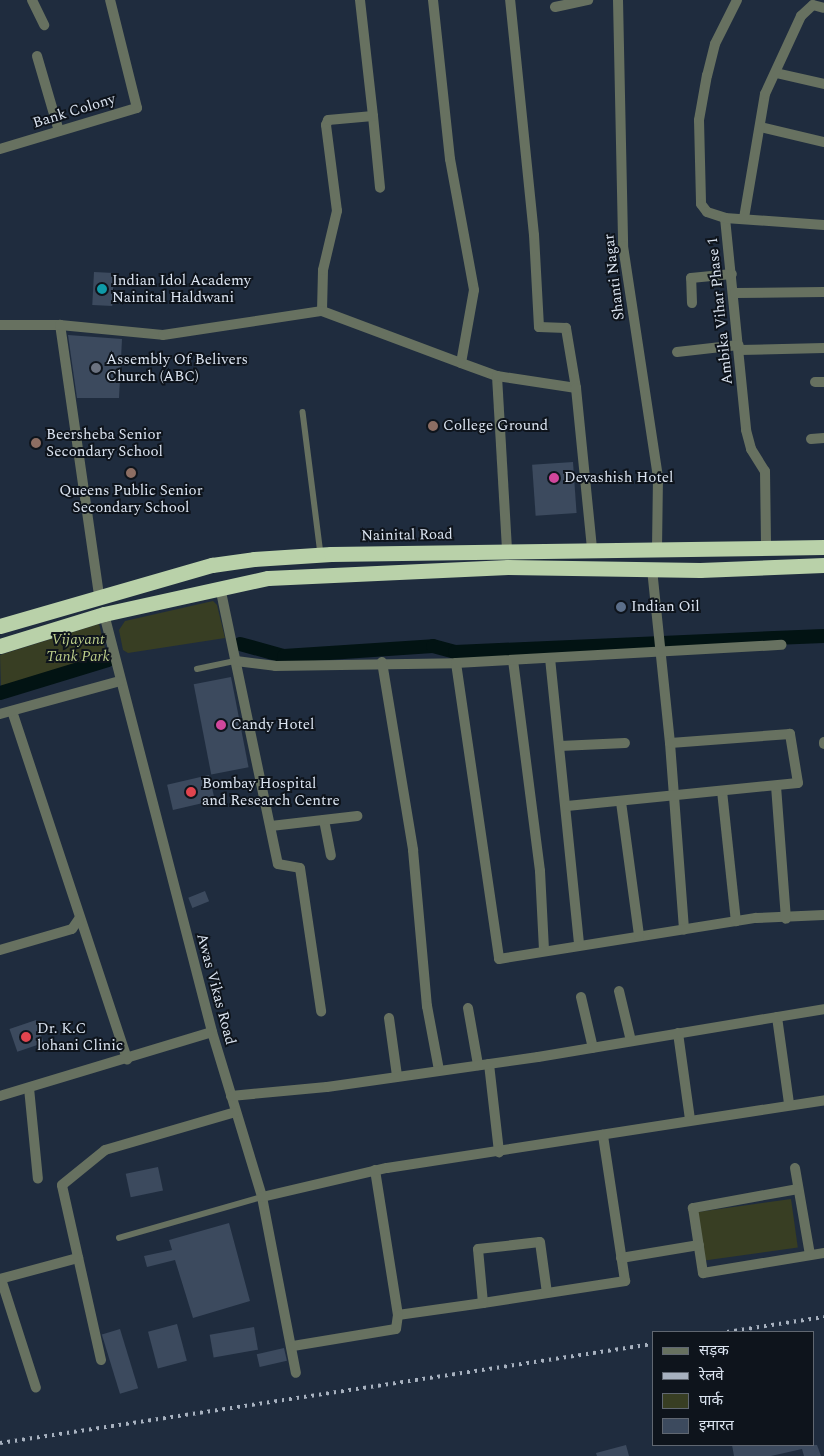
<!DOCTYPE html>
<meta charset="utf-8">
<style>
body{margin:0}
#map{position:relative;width:824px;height:1456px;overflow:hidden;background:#1f2c3e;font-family:Spectral,"Noto Sans Devanagari",serif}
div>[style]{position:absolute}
.green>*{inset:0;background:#383e23;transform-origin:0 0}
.canal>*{height:14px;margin:-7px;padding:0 7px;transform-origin:7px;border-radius:7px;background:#021313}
.building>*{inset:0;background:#3c4a5e;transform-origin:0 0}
.lane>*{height:5.5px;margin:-2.75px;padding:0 2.75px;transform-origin:2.75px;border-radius:2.75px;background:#677160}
.street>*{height:10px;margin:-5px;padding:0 5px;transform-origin:5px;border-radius:5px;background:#677160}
.highway>*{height:15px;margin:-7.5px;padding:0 7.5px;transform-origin:7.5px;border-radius:7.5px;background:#b9d1a9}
.rail>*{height:4px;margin-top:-2px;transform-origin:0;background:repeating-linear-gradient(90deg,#a7b1bf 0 2.5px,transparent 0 7.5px)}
.dots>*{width:14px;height:14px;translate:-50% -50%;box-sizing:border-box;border:2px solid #0e141c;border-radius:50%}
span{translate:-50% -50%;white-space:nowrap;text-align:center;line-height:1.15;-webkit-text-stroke:4px #0e141c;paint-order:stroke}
.street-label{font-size:15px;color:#dbe4f1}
.poi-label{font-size:15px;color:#dbe4f1}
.left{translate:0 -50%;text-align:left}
.park-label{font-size:15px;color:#bc8;font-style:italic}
.legend{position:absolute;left:652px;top:1331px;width:162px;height:115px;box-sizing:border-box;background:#0e141c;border:1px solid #606771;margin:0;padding:6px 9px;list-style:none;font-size:15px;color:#dbe4f1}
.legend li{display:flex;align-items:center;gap:10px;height:25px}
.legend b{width:25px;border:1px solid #606771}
</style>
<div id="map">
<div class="green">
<i style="clip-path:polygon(213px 601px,217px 605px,225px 638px,128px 653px,123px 650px,119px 630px,125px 621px)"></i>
<i style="clip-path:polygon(99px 624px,107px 656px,1px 686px,0 655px)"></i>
<i style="left:791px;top:1199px;width:49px;height:94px;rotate:82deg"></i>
</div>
<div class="canal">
<i style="left:240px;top:644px;width:46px;rotate:15.3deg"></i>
<i style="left:284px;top:656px;width:149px;rotate:-3.8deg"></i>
<i style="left:433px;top:646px;width:23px;rotate:15deg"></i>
<i style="left:455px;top:652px;width:369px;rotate:-2.5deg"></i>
<i style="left:0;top:693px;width:113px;rotate:-17deg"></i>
</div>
<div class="building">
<i style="left:94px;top:272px;width:20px;height:33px;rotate:3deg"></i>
<i style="clip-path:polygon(68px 335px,122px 339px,119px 398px,77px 398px)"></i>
<i style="left:573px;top:462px;width:51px;height:41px;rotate:86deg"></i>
<i style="left:231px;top:677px;width:92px;height:38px;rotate:79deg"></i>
<i style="left:209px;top:775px;width:26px;height:43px;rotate:77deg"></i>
<i style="left:205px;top:891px;width:11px;height:18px;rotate:68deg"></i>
<i style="left:36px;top:1020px;width:24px;height:28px;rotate:71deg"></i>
<i style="left:158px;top:1167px;width:24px;height:33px;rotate:78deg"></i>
<i style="clip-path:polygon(229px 1223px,250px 1301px,193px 1318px,175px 1260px,147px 1267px,144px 1256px,172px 1250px,169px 1240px)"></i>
<i style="left:177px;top:1324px;width:38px;height:30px;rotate:75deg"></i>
<i style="left:254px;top:1327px;width:23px;height:45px;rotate:80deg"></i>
<i style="left:120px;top:1329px;width:62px;height:19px;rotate:73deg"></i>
<i style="left:284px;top:1348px;width:13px;height:28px;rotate:77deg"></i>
<i style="clip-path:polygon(626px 1445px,629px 1456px,597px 1456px,596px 1453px)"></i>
<i style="clip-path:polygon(732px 1445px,817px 1445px,821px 1456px,804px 1456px,802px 1449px,771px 1456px,734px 1456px)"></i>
</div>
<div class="lane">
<i style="left:303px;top:412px;width:144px;rotate:82.8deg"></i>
<i style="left:197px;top:669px;width:40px;rotate:-12deg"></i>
<i style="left:119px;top:1238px;width:149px;rotate:-16deg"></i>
</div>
<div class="street">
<i style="left:32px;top:0;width:28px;rotate:64deg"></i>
<i style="left:433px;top:0;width:160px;rotate:83.9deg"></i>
<i style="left:450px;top:159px;width:133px;rotate:79.6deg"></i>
<i style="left:474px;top:290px;width:74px;rotate:100.1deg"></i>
<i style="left:461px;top:363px;width:38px;rotate:20deg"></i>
<i style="left:497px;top:376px;width:174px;rotate:86.7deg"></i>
<i style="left:618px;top:0;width:246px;rotate:88.8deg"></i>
<i style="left:623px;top:246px;width:234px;rotate:81.4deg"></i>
<i style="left:658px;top:477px;width:72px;rotate:90.8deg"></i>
<i style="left:737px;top:0;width:49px;rotate:116.6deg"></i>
<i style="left:715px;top:44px;width:32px;rotate:104deg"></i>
<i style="left:707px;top:75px;width:46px;rotate:100.1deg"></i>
<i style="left:699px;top:120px;width:84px;rotate:88.6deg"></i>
<i style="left:701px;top:204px;width:10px;rotate:53deg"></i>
<i style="left:707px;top:212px;width:19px;rotate:18deg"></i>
<i style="left:725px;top:218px;width:213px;rotate:84.3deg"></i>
<i style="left:746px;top:430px;width:20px;rotate:75deg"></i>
<i style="left:751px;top:449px;width:26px;rotate:58deg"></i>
<i style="left:765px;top:471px;width:76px;rotate:89.2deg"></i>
<i style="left:555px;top:7px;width:34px;rotate:-12deg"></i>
<i style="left:37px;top:56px;width:78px;rotate:73.7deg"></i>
<i style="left:776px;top:73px;width:49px;rotate:12.9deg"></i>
<i style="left:373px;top:116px;width:72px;rotate:84.4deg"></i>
<i style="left:760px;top:127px;width:66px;rotate:13.2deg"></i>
<i style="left:0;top:149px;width:143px;rotate:-16.7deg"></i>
<i style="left:137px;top:108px;width:111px;rotate:-104deg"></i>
<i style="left:725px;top:218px;width:99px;rotate:4deg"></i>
<i style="left:744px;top:218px;width:126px;rotate:-80.4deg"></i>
<i style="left:765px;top:94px;width:86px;rotate:-65.2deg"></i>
<i style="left:801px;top:16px;width:16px;rotate:-43deg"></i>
<i style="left:813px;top:5px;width:11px;rotate:15deg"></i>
<i style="left:735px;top:293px;width:89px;rotate:-0.6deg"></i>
<i style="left:692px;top:303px;width:25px;rotate:-92deg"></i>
<i style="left:691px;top:278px;width:41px;rotate:-5.6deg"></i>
<i style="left:322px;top:311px;width:41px;rotate:-88.6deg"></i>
<i style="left:323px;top:270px;width:61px;rotate:-76.7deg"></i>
<i style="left:337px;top:211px;width:87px;rotate:-97.3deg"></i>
<i style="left:326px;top:125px;width:5px;rotate:-68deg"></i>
<i style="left:328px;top:120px;width:45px;rotate:-5.1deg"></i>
<i style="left:373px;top:116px;width:117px;rotate:-96.4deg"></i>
<i style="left:0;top:325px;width:60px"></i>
<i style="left:740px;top:350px;width:84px;rotate:-1.4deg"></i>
<i style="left:677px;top:352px;width:62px;rotate:-6.4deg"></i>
<i style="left:497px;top:376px;width:80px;rotate:8.6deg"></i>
<i style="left:576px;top:388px;width:61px;rotate:-99.5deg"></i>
<i style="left:566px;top:328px;width:27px;rotate:-178deg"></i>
<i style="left:539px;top:327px;width:92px;rotate:-93.1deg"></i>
<i style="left:534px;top:235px;width:236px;rotate:-95.8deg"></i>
<i style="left:815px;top:382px;width:9px"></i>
<i style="left:576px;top:388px;width:162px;rotate:84.3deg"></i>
<i style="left:811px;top:439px;width:13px;rotate:-4deg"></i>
<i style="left:652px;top:569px;width:175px;rotate:84.1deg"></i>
<i style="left:670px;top:743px;width:187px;rotate:85.7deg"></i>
<i style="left:220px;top:587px;width:283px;rotate:78.2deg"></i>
<i style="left:278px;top:864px;width:22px;rotate:10deg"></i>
<i style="left:300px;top:868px;width:145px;rotate:81.6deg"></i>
<i style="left:99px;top:595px;width:273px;rotate:-98.2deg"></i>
<i style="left:60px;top:325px;width:103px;rotate:5.5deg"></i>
<i style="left:163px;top:335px;width:161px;rotate:-8.6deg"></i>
<i style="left:322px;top:311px;width:148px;rotate:20.5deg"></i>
<i style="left:104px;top:614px;width:432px;rotate:75.5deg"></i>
<i style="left:212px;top:1032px;width:172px;rotate:73.1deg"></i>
<i style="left:262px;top:1197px;width:179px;rotate:79.1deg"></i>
<i style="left:550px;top:658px;width:288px;rotate:84.2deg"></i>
<i style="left:513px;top:660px;width:213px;rotate:82.7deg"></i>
<i style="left:540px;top:871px;width:80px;rotate:87.1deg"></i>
<i style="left:236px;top:661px;width:39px;rotate:7deg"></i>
<i style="left:275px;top:666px;width:181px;rotate:-0.9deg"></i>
<i style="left:456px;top:663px;width:326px;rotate:-3.2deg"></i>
<i style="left:382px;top:662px;width:191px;rotate:80.6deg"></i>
<i style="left:413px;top:850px;width:157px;rotate:84.9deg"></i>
<i style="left:427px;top:1006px;width:65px;rotate:79.4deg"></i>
<i style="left:456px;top:663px;width:299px;rotate:81.7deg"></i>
<i style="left:499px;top:959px;width:260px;rotate:-9.1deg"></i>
<i style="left:756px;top:918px;width:68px;rotate:-2.5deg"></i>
<i style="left:12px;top:711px;width:367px;rotate:71.7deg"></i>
<i style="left:0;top:714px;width:124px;rotate:-15.4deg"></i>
<i style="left:824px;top:742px;width:2px;rotate:90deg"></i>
<i style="left:560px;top:746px;width:65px;rotate:-2.6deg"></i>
<i style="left:776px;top:786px;width:133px;rotate:85.7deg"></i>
<i style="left:722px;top:791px;width:131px;rotate:83.9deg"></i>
<i style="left:621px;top:802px;width:135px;rotate:82.3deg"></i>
<i style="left:567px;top:806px;width:232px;rotate:-5.7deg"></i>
<i style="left:798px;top:783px;width:50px;rotate:-99.3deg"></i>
<i style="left:790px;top:734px;width:120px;rotate:175.7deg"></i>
<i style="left:324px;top:820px;width:36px;rotate:79deg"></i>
<i style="left:271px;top:826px;width:87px;rotate:-6.6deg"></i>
<i style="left:0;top:950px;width:75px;rotate:-16.3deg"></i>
<i style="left:72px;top:929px;width:12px;rotate:-55deg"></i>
<i style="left:619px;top:991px;width:51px;rotate:76.5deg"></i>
<i style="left:581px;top:997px;width:52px;rotate:76.8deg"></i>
<i style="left:468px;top:1008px;width:58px;rotate:80deg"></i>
<i style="left:777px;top:1017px;width:88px;rotate:82.1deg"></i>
<i style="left:389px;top:1018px;width:59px;rotate:82.1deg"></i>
<i style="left:678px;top:1033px;width:88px;rotate:82.1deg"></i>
<i style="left:489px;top:1064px;width:89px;rotate:83.5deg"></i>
<i style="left:29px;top:1088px;width:91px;rotate:84.4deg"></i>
<i style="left:0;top:1096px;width:221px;rotate:-16.8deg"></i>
<i style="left:231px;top:1096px;width:96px;rotate:-5.4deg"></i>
<i style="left:327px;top:1087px;width:213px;rotate:-8.1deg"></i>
<i style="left:538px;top:1057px;width:290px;rotate:-9.5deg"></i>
<i style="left:795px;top:1168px;width:88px;rotate:80.2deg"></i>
<i style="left:375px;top:1170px;width:147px;rotate:81deg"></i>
<i style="left:398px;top:1315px;width:86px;rotate:-8deg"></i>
<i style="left:483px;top:1303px;width:144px;rotate:-8.8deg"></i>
<i style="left:625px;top:1281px;width:148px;rotate:-98.6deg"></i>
<i style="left:798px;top:1189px;width:107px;rotate:169.7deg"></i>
<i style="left:693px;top:1208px;width:66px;rotate:81.3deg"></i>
<i style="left:703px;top:1273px;width:123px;rotate:-9.4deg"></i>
<i style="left:262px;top:1197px;width:128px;rotate:-13.1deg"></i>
<i style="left:387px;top:1168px;width:442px;rotate:-8.8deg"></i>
<i style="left:621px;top:1258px;width:79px;rotate:-9.5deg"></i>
<i style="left:0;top:1279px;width:81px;rotate:-15.1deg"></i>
<i style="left:1px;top:1279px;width:114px;rotate:72.2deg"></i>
<i style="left:483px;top:1303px;width:54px;rotate:-95.3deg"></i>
<i style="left:478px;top:1249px;width:62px;rotate:-6.4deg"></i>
<i style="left:540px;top:1242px;width:51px;rotate:82.2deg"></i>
<i style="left:293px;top:1346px;width:104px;rotate:-9.4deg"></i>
<i style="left:396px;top:1329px;width:14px;rotate:-82deg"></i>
<i style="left:101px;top:1360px;width:179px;rotate:-102.6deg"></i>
<i style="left:62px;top:1185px;width:55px;rotate:-39.1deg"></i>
<i style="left:105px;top:1150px;width:136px;rotate:-16.2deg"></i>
</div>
<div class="highway">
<i style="left:0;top:626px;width:221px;rotate:-16.1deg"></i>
<i style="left:212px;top:565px;width:42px;rotate:-8.1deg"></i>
<i style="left:254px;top:559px;width:77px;rotate:-3.7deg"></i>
<i style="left:331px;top:554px;width:493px;rotate:-0.8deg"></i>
<i style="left:0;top:646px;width:109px;rotate:-17.1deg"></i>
<i style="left:104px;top:614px;width:168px;rotate:-12.4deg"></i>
<i style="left:268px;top:578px;width:240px;rotate:-2.6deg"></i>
<i style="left:508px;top:567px;width:192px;rotate:0.9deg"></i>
<i style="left:700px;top:570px;width:124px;rotate:-2.3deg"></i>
</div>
<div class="rail">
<i style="left:727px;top:1332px;width:98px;rotate:-8.8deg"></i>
<i style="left:0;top:1443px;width:660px;rotate:-8.62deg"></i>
</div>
<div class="dots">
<i style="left:102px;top:289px;background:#0f9aa8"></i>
<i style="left:96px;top:368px;background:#6b7280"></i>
<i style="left:433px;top:426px;background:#8d6e63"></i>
<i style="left:36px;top:443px;background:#8d6e63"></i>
<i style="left:131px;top:473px;background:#8d6e63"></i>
<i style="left:554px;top:478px;background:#d1479c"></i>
<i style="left:621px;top:607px;background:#5c6f8a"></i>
<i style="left:221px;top:725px;background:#d1479c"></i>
<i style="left:191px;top:792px;background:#e0444e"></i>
<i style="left:26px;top:1037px;background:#e0444e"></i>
</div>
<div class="street-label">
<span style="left:74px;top:111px;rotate:-17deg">Bank Colony</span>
<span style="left:614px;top:277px;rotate:-97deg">Shanti Nagar</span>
<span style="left:720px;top:311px;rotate:-96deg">Ambika Vihar Phase 1</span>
<span style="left:407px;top:535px;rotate:-1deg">Nainital Road</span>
<span style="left:216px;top:989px;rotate:75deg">Awas Vikas Road</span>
</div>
<div class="poi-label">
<span class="left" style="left:112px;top:289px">Indian Idol Academy<br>Nainital Haldwani</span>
<span class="left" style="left:106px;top:368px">Assembly Of Belivers<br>Church (ABC)</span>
<span class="left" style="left:443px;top:426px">College Ground</span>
<span class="left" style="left:46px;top:443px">Beersheba Senior<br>Secondary School</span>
<span class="left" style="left:564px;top:478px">Devashish Hotel</span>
<span style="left:131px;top:499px">Queens Public Senior<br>Secondary School</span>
<span class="left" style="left:631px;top:607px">Indian Oil</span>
<span class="left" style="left:231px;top:725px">Candy Hotel</span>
<span class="left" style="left:202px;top:792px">Bombay Hospital<br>and Research Centre</span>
<span class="left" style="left:37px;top:1037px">Dr. K.C<br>lohani Clinic</span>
</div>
<div class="park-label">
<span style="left:78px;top:648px">Vijayant<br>Tank Park</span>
</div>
<ul class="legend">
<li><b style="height:6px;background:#677160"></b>सड़क</li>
<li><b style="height:6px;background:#a7b1bf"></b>रेलवे</li>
<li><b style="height:14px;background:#383e23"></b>पार्क</li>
<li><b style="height:14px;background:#3c4a5e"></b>इमारत</li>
</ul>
</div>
